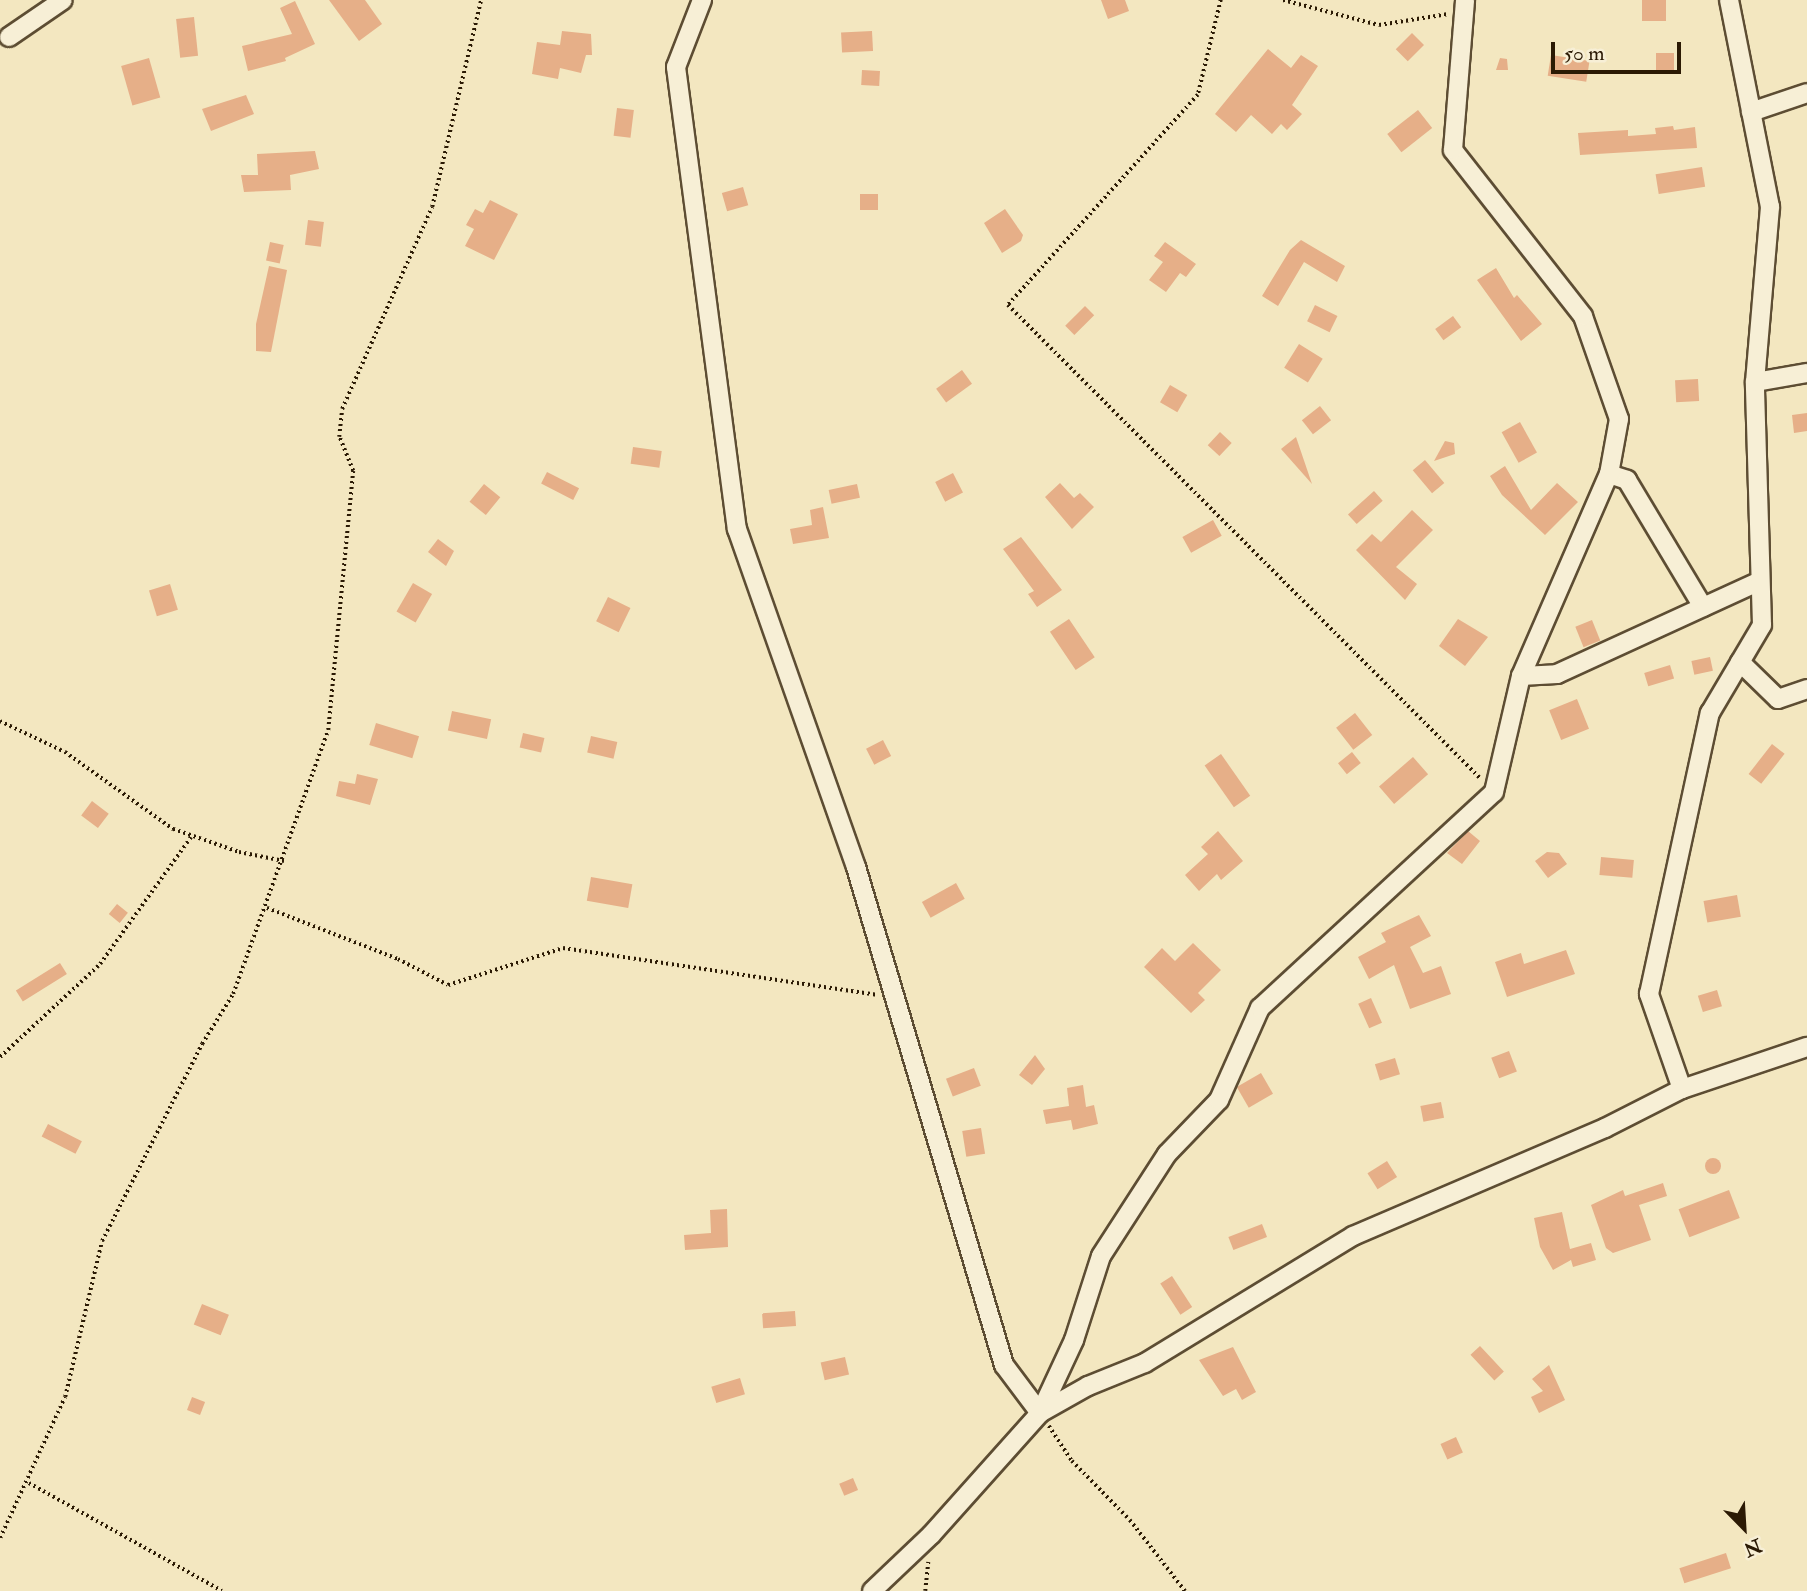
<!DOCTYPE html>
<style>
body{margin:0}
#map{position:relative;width:1807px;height:1591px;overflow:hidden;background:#f3e7c0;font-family:"IM FELL Double Pica",serif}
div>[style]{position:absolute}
.building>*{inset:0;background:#e6af88;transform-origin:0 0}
.round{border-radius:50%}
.path>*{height:3.5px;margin-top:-1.75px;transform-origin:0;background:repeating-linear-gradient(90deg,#2b1a04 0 2px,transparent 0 5.5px)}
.roads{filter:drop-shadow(2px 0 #5d4d33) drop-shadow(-2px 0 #5d4d33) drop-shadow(0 2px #5d4d33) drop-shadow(0 -2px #5d4d33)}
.minor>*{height:18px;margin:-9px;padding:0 9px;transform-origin:9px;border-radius:9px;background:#f7efd6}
span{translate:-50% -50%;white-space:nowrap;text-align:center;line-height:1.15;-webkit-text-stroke:6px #f7efd6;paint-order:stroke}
.north{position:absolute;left:1709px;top:1493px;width:70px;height:70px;-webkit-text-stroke:5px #f7efd6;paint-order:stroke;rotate:156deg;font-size:19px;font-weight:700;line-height:28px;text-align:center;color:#2b1a04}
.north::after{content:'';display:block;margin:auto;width:24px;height:32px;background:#2b1a04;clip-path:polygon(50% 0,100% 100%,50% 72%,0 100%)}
.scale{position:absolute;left:1551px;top:42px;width:130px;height:32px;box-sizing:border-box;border:4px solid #2b1a04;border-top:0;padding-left:9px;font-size:21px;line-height:24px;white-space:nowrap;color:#2b1a04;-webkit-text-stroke:5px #f7efd6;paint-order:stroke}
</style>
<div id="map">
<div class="building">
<i style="clip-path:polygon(329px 0,365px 0,382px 24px,359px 41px)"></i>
<i style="clip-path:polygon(1101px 0,1125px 0,1129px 11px,1108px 19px)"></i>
<i style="left:1642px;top:0;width:24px;height:21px"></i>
<i style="clip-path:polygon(295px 1px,315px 44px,285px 58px,286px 61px,248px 71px,242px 46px,292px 34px,280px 8px)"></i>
<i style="left:194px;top:17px;width:39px;height:18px;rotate:84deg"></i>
<i style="clip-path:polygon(562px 31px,591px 34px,592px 55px,586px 55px,581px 73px,560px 68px,558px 79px,532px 74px,537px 42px,560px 45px)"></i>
<i style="left:872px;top:31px;width:20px;height:31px;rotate:87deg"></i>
<i style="left:1412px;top:33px;width:17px;height:23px;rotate:45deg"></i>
<i style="clip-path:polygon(1268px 49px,1291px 68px,1301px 55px,1318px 66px,1292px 105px,1302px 114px,1287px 130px,1281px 124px,1272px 134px,1251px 115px,1236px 132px,1215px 114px)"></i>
<i style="left:1656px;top:53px;width:18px;height:21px"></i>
<i style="left:1551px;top:55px;width:39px;height:21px;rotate:9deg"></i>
<i style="left:149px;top:58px;width:41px;height:29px;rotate:74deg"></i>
<i style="clip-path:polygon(1500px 58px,1507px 59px,1508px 70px,1496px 70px)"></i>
<i style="left:862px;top:70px;width:18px;height:15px;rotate:3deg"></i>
<i style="clip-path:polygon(246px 95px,254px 114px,211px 131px,202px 109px)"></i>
<i style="left:617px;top:108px;width:17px;height:28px;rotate:7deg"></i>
<i style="left:1418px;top:110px;width:23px;height:39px;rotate:52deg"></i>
<i style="clip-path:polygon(1673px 126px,1674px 130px,1695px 127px,1697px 148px,1580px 155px,1578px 133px,1628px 130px,1628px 136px,1656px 134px,1655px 128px)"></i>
<i style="clip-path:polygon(315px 151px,319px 169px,290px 175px,291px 190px,244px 192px,241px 175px,258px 175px,257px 154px)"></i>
<i style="left:1702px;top:167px;width:20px;height:47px;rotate:81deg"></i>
<i style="left:743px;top:187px;width:19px;height:22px;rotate:74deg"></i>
<i style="left:860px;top:194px;width:18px;height:16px"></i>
<i style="clip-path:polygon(490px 200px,518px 214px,494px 260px,465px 246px,474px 229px,466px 225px,475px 209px,483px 213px)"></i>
<i style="clip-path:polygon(1005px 209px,1023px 235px,1021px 241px,1002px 253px,984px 223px)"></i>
<i style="left:308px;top:220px;width:16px;height:25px;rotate:7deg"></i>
<i style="clip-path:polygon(1301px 240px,1345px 266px,1337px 282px,1304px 262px,1278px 306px,1262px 296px,1290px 250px)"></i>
<i style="left:270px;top:242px;width:14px;height:19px;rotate:12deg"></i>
<i style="clip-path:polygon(1165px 242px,1196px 264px,1186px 277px,1180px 273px,1166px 292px,1149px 280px,1163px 262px,1154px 256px)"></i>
<i style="clip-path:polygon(269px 266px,287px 270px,271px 352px,256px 351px,256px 324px)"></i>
<i style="clip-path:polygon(1496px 268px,1514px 298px,1517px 295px,1542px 324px,1521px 341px,1477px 280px)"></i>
<i style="left:1315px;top:305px;width:25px;height:18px;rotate:26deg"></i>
<i style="left:1085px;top:306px;width:13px;height:28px;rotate:45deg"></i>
<i style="left:1453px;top:316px;width:14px;height:22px;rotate:54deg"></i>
<i style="left:1299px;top:344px;width:28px;height:28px;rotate:32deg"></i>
<i style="left:962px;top:370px;width:17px;height:32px;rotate:54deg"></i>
<i style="left:1698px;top:379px;width:22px;height:23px;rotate:87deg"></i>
<i style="left:1170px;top:385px;width:20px;height:20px;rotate:30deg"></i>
<i style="left:1320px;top:406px;width:18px;height:23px;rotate:52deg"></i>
<i style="clip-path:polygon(1807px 413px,1807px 431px,1794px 433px,1792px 415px)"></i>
<i style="left:1520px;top:422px;width:35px;height:21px;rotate:61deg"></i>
<i style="left:1220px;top:432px;width:16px;height:18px;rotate:43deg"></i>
<i style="clip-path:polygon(1296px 437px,1312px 484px,1281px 449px)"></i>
<i style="clip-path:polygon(1445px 441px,1454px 443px,1455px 454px,1434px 461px)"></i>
<i style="left:633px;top:447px;width:29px;height:17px;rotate:8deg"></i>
<i style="left:1425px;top:460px;width:30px;height:16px;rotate:50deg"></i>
<i style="clip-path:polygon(1505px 466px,1531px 510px,1557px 483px,1578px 502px,1545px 535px,1502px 495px,1490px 476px)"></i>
<i style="left:547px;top:472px;width:36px;height:13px;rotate:27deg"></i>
<i style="left:953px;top:473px;width:22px;height:20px;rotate:63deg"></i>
<i style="clip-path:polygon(1060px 483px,1074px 498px,1080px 493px,1094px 507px,1072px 529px,1045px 497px)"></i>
<i style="left:484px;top:484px;width:21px;height:23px;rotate:39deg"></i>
<i style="left:857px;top:484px;width:14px;height:29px;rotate:78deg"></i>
<i style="left:1374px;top:491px;width:13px;height:35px;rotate:48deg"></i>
<i style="clip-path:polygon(823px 507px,829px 538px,793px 544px,790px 529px,812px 525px,810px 510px)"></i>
<i style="clip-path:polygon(1412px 510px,1433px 530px,1396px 567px,1417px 584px,1405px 600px,1356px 550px,1372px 534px,1381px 542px)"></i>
<i style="left:1213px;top:520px;width:18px;height:35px;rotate:61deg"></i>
<i style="clip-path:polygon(1021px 537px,1062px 590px,1037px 607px,1028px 594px,1034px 591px,1003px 549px)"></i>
<i style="clip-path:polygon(438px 539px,454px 551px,446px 566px,428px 552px)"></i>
<i style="left:413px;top:583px;width:22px;height:33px;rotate:30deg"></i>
<i style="left:170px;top:584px;width:27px;height:22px;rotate:73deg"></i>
<i style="left:608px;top:597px;width:25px;height:27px;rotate:26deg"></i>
<i style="left:1069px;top:619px;width:46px;height:23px;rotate:56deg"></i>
<i style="clip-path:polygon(1458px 619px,1488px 637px,1465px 666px,1439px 646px)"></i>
<i style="left:1592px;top:620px;width:22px;height:18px;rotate:68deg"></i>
<i style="left:1710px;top:657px;width:14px;height:19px;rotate:78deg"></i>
<i style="left:1670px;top:665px;width:14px;height:27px;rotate:73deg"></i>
<i style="left:1577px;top:699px;width:32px;height:30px;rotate:68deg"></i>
<i style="left:452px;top:711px;width:40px;height:20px;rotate:12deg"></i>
<i style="left:1355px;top:713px;width:28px;height:24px;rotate:52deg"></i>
<i style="left:376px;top:723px;width:45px;height:23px;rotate:17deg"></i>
<i style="left:523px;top:733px;width:22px;height:15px;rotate:13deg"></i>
<i style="left:591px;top:736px;width:27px;height:17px;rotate:13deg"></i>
<i style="left:883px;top:740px;width:18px;height:19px;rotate:63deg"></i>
<i style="left:1772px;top:744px;width:16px;height:38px;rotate:38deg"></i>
<i style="left:1352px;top:752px;width:14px;height:18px;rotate:51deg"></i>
<i style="left:1221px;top:754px;width:51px;height:20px;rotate:55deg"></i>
<i style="left:1413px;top:757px;width:23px;height:45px;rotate:49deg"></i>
<i style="clip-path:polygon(357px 774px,378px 779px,370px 805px,336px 796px,339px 781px,355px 784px)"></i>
<i style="left:92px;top:801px;width:21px;height:18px;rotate:37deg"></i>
<i style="clip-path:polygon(1218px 831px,1243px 861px,1221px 880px,1217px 874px,1199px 891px,1185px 875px,1208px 854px,1201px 847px)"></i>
<i style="clip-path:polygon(1468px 831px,1480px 841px,1462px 864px,1447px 853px)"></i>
<i style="clip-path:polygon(1547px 852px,1559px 853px,1567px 864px,1548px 878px,1535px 861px)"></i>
<i style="left:1601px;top:857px;width:33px;height:18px;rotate:5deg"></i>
<i style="left:591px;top:877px;width:42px;height:24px;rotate:10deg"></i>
<i style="left:956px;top:883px;width:18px;height:39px;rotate:61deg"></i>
<i style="left:1737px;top:895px;width:22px;height:34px;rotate:80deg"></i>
<i style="left:117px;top:904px;width:14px;height:13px;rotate:39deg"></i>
<i style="clip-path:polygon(1419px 915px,1431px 936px,1410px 947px,1423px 973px,1441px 966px,1451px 994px,1410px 1009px,1394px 965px,1369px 979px,1358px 957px,1386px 942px,1381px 933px)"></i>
<i style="clip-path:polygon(1193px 943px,1221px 970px,1198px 993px,1205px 1000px,1191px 1013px,1144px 967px,1162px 948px,1175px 961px)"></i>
<i style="clip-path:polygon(1566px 950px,1575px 974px,1507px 997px,1495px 962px,1521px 953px,1524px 964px)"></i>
<i style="left:60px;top:963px;width:13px;height:52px;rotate:58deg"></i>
<i style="left:1717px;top:990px;width:17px;height:20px;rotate:73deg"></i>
<i style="left:1371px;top:998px;width:27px;height:14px;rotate:66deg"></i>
<i style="left:1509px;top:1051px;width:22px;height:19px;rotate:69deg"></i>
<i style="clip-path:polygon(1035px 1055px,1045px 1069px,1032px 1085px,1019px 1075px)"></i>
<i style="left:1395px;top:1058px;width:17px;height:21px;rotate:73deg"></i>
<i style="left:974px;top:1068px;width:19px;height:30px;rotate:69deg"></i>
<i style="left:1261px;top:1073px;width:24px;height:28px;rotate:60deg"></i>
<i style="clip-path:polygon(1083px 1085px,1086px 1107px,1094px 1105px,1098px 1124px,1073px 1130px,1071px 1120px,1046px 1124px,1043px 1110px,1069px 1106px,1067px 1088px)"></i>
<i style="left:1441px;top:1102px;width:16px;height:21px;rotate:79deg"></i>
<i style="left:48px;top:1124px;width:38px;height:14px;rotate:27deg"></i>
<i style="left:981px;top:1128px;width:26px;height:19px;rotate:81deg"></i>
<i class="round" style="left:1705px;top:1158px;width:16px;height:16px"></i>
<i style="left:1387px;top:1161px;width:19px;height:23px;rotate:58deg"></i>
<i style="clip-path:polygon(1663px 1183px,1667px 1196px,1639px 1205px,1651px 1240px,1613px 1253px,1606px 1248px,1591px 1205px,1623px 1190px,1625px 1196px)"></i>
<i style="left:1729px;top:1190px;width:30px;height:54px;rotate:69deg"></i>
<i style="clip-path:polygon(727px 1209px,728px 1247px,685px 1250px,684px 1235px,711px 1233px,710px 1210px)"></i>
<i style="clip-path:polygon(1562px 1212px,1570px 1249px,1591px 1243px,1596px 1260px,1573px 1267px,1571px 1260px,1553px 1270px,1540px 1247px,1534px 1218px)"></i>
<i style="left:1262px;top:1224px;width:14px;height:36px;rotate:69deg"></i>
<i style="left:1172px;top:1276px;width:37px;height:14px;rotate:57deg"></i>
<i style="left:202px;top:1304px;width:29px;height:22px;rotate:22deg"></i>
<i style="left:795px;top:1311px;width:15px;height:33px;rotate:86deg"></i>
<i style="left:1480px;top:1346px;width:35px;height:13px;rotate:47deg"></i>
<i style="clip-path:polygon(1233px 1347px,1256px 1392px,1242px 1400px,1236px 1389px,1223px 1396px,1199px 1360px)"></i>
<i style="left:845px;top:1357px;width:18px;height:25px;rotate:77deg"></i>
<i style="clip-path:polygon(1549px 1365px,1565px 1400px,1539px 1413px,1531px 1397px,1543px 1391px,1532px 1379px)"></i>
<i style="left:740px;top:1378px;width:17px;height:30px;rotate:73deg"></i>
<i style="left:192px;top:1397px;width:14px;height:14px;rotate:21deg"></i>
<i style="left:1456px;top:1437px;width:17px;height:17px;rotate:66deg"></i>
<i style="left:853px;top:1478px;width:13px;height:15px;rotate:67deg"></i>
<i style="left:1726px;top:1553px;width:16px;height:49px;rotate:72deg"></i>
</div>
<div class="path">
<i style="left:1221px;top:0;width:98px;rotate:103.6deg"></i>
<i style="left:1198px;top:95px;width:283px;rotate:132.1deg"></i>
<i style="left:1008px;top:305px;width:668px;rotate:45.06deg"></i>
<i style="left:1283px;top:0;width:99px;rotate:14.6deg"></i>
<i style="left:1379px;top:25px;width:70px;rotate:-9.1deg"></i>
<i style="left:0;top:721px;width:72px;rotate:25.5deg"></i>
<i style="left:65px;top:752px;width:133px;rotate:35.5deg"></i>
<i style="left:173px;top:829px;width:70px;rotate:19.2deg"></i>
<i style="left:239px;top:852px;width:46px;rotate:11.3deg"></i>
<i style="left:267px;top:908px;width:141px;rotate:21.3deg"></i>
<i style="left:398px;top:959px;width:56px;rotate:27.5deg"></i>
<i style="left:448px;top:985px;width:121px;rotate:-17.8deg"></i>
<i style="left:563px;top:948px;width:317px;rotate:8.5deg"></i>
<i style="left:0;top:1057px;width:137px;rotate:-42.9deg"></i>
<i style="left:100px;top:964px;width:156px;rotate:-54.4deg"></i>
<i style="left:1049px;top:1426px;width:42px;rotate:56.7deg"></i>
<i style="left:1072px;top:1461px;width:83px;rotate:45.5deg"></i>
<i style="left:1130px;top:1520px;width:90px;rotate:52.2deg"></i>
<i style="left:29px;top:1483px;width:221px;rotate:29.2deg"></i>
<i style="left:0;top:1538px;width:155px;rotate:-65.3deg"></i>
<i style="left:65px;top:1397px;width:160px;rotate:-76.7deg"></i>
<i style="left:102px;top:1241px;width:221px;rotate:-63.1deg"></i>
<i style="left:202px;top:1044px;width:59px;rotate:-58.2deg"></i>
<i style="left:233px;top:994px;width:281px;rotate:-70.2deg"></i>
<i style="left:328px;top:730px;width:260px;rotate:-84.5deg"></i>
<i style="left:353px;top:471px;width:37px;rotate:-112deg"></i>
<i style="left:339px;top:437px;width:28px;rotate:-84deg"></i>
<i style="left:342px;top:409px;width:221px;rotate:-66deg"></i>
<i style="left:432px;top:207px;width:213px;rotate:-76.7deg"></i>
<i style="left:925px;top:1591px;width:29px;rotate:-84deg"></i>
</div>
<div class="roads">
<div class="minor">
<i style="left:702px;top:0;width:72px;rotate:111.2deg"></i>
<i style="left:676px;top:67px;width:466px;rotate:82.5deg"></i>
<i style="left:737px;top:529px;width:358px;rotate:70.6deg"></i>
<i style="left:856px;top:867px;width:520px;rotate:73.45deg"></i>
<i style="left:1004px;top:1365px;width:60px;rotate:53.1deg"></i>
<i style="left:1040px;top:1413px;width:81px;rotate:-65deg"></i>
<i style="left:1074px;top:1340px;width:88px;rotate:-72.2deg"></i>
<i style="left:1101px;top:1256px;width:121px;rotate:-57.1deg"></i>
<i style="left:1167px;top:1154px;width:75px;rotate:-46.1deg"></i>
<i style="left:1219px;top:1100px;width:101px;rotate:-66deg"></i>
<i style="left:1260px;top:1008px;width:318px;rotate:-42.7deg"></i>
<i style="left:1494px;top:792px;width:119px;rotate:-76.9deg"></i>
<i style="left:1521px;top:676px;width:220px;rotate:-66.5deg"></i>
<i style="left:1609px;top:474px;width:56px;rotate:-79.7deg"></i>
<i style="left:1619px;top:419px;width:109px;rotate:-109.3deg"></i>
<i style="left:1583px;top:316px;width:211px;rotate:-128.1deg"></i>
<i style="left:1453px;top:150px;width:150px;rotate:-85.4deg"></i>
<i style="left:9px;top:37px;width:65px;rotate:-34.4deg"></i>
<i style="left:1751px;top:112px;width:59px;rotate:-18.7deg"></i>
<i style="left:1755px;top:382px;width:53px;rotate:-9.8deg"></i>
<i style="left:1609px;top:474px;width:19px;rotate:18deg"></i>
<i style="left:1627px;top:480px;width:148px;rotate:59.1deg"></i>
<i style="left:1740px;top:662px;width:53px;rotate:44.2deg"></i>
<i style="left:1778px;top:699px;width:31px;rotate:-19deg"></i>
<i style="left:1521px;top:676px;width:36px;rotate:-3deg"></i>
<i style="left:1557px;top:674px;width:223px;rotate:-24.6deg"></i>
<i style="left:1682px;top:1089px;width:101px;rotate:-109.2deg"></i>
<i style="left:1649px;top:994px;width:288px;rotate:-77.8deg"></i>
<i style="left:1710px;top:713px;width:102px;rotate:-59.4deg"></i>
<i style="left:1762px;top:625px;width:243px;rotate:-91.7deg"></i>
<i style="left:1755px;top:382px;width:176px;rotate:-85.1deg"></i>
<i style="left:1770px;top:207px;width:211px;rotate:-101.2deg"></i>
<i style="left:872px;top:1591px;width:81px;rotate:-43.5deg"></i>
<i style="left:931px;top:1535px;width:164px;rotate:-48.2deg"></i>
<i style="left:1040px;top:1413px;width:55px;rotate:-29.4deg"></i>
<i style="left:1088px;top:1386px;width:61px;rotate:-22deg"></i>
<i style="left:1145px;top:1363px;width:244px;rotate:-31.4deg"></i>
<i style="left:1353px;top:1236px;width:274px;rotate:-23.2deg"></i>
<i style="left:1605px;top:1128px;width:86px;rotate:-26.9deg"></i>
<i style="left:1682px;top:1089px;width:132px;rotate:-18.6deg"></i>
</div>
</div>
<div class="north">N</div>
<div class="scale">50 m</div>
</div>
